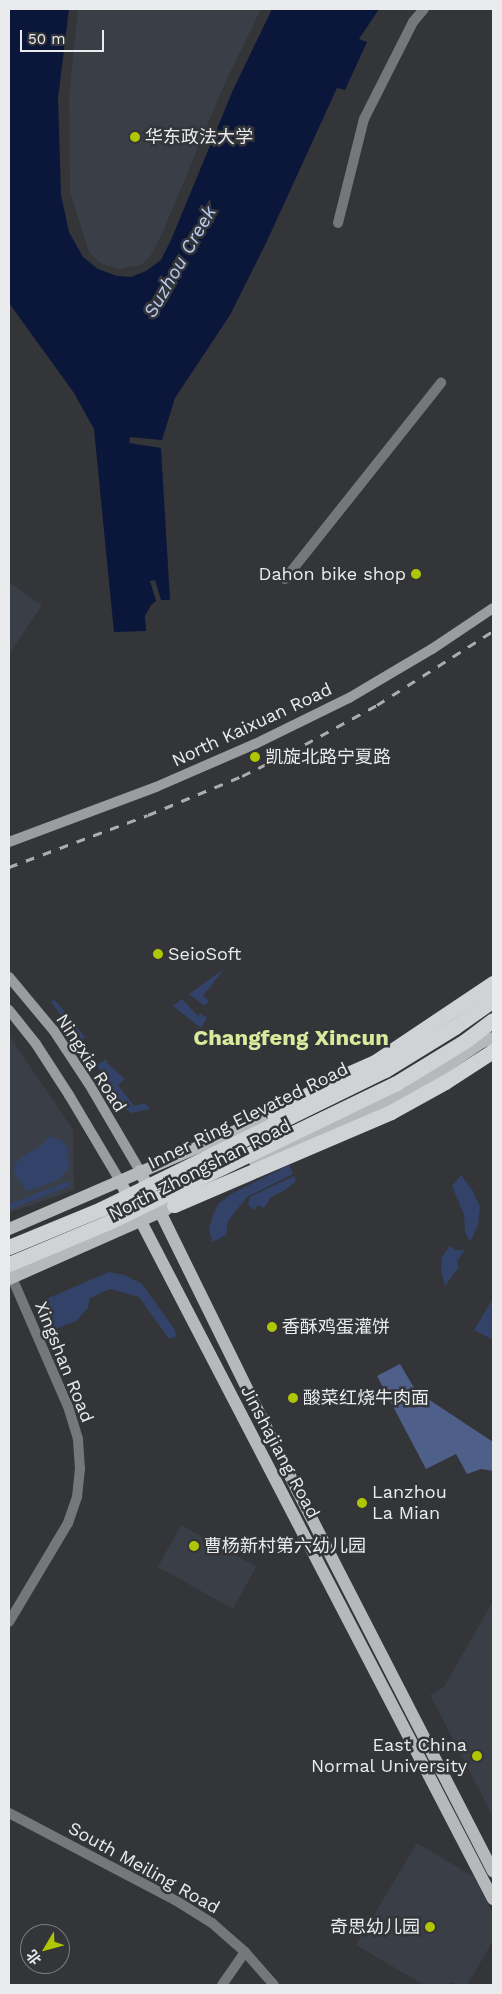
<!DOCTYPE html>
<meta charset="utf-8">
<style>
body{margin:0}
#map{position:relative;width:502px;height:1994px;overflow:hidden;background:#333538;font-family:"Work Sans","Noto Sans SC",sans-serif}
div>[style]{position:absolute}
.built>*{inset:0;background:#3a3e46;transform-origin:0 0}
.green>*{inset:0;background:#334268}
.forest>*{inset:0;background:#4e5f8a}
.water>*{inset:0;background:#0b163b}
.street>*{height:10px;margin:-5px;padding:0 5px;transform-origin:5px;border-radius:5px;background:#767778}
.secondary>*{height:10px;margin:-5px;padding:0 5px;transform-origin:5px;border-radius:5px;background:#9b9c9e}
.primary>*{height:12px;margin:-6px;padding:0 6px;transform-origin:6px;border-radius:6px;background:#b7b8bb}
.highway>*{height:15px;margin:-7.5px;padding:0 7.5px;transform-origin:7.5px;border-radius:7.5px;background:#d0d2d6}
.rail>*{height:3px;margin-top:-1.5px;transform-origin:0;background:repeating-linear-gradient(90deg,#acadaf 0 9px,transparent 0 18px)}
.highway-bridge>*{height:15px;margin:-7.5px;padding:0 7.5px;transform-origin:7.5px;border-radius:7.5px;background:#d0d2d6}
.dots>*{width:14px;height:14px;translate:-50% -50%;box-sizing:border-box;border:2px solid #333538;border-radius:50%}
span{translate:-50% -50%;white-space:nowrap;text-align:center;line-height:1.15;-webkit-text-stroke:5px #333538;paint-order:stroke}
.poi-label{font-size:18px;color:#eaebed}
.left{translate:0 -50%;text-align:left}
.right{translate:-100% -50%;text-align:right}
.street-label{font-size:18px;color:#eaebed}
.water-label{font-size:19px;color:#baccf5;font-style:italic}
.district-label{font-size:22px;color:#dae99c;font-weight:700}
.frame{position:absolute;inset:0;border:10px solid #eaebed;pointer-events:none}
.north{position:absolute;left:20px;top:1924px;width:50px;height:50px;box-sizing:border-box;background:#333538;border:1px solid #7c7e80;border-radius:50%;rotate:233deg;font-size:14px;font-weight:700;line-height:20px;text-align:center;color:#eaebed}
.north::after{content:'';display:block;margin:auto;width:18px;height:22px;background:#b0c503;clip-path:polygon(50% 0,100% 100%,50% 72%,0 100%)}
.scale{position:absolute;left:20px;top:30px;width:84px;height:22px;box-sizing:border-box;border:2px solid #eaebed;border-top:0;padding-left:6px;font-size:15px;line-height:18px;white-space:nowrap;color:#eaebed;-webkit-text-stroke:4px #333538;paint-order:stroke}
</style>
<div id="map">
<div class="built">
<i style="clip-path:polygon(78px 9px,261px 9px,224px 85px,162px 234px,151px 255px,141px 265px,128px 267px,118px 269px,100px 263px,89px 252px,70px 192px,69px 96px)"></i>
<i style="clip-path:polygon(9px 582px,42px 605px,9px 654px)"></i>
<i style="clip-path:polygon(9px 1035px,73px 1130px,74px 1190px,9px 1213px)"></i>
<i style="left:181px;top:1525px;width:86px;height:48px;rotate:29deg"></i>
<i style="clip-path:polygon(493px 1601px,493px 1817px,430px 1695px,444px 1687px)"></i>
<i style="clip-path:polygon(417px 1843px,474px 1877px,493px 1913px,493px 1941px,467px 1985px,458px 1985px,452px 1982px,450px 1985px,424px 1985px,356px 1945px)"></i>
</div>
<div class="green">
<i style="clip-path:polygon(224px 969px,203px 996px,209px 1001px,205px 1006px,189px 994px)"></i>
<i style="clip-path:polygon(182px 999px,198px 1016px,200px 1013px,207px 1018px,201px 1028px,173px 1006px)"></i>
<i style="clip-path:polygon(55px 1000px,85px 1037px,80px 1041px,51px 1002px)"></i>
<i style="clip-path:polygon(105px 1060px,108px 1061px,107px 1063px,125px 1079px,118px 1085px,134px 1106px,145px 1103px,150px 1109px,131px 1113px,125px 1109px,98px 1067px,98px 1064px)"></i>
<i style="clip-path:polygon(49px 1136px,63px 1141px,68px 1149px,69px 1168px,58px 1180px,29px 1191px,26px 1190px,14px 1173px,13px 1168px,19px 1159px,42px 1145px)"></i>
<i style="clip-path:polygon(289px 1165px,293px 1174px,247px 1197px,228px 1221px,226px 1235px,212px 1242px,209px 1228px,214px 1212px,219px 1203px,231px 1194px)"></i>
<i style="clip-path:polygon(461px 1175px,473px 1191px,480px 1207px,478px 1225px,470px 1242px,465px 1232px,464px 1215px,452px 1186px)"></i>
<i style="clip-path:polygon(294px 1176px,296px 1181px,285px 1190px,271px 1197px,264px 1208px,258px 1205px,255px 1210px,248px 1205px,250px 1197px)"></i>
<i style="clip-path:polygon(69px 1181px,70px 1186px,9px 1210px,9px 1204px)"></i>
<i style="clip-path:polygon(450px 1246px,456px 1250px,465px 1250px,457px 1261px,459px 1267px,445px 1286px,441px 1270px,442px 1257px)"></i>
<i style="clip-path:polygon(109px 1272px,125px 1275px,142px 1284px,175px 1330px,176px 1336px,169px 1339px,139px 1297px,110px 1289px,90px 1298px,88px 1308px,76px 1321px,51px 1331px,43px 1311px,43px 1303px,46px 1299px)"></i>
<i style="clip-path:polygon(493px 1298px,493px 1340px,474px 1330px)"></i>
</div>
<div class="forest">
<i style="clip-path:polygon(400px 1364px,416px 1391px,493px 1442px,493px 1471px,481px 1469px,467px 1474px,456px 1454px,426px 1469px,377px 1376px)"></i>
</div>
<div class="water">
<i style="clip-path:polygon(9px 9px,69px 9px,58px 98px,61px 195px,69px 232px,83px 257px,98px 269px,117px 276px,131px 277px,146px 271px,161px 260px,171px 240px,233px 90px,272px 9px,379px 9px,359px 39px,367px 42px,345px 90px,337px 88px,267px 241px,230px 315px,175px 398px,162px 440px,130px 437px,129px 443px,161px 448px,170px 600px,161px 600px,155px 580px,150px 581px,156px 601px,151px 605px,145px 616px,146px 631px,114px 632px,94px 429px,74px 393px,9px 303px)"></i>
</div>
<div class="street">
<i style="left:338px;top:223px;width:107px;rotate:-76deg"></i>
<i style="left:364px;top:119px;width:109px;rotate:-63.2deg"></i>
<i style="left:413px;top:22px;width:17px;rotate:-50deg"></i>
<i style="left:285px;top:579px;width:251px;rotate:-51.5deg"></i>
<i style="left:9px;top:1622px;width:115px;rotate:-59.2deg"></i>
<i style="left:68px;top:1523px;width:28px;rotate:-71deg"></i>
<i style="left:77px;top:1497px;width:28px;rotate:-84deg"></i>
<i style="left:80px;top:1469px;width:30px;rotate:-94deg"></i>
<i style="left:78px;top:1439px;width:31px;rotate:-107deg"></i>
<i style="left:69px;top:1409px;width:143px;rotate:-113.5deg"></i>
<i style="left:9px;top:1813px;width:187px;rotate:27.7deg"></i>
<i style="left:175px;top:1900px;width:44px;rotate:31.9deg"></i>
<i style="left:212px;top:1923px;width:44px;rotate:41.3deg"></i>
<i style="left:245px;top:1952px;width:44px;rotate:48.7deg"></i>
<i style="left:222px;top:1985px;width:40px;rotate:-55.1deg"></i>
</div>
<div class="secondary">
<i style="left:9px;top:842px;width:157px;rotate:-20.5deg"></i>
<i style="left:156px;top:787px;width:108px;rotate:-23.5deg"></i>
<i style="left:255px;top:744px;width:105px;rotate:-26.1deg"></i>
<i style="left:349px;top:698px;width:96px;rotate:-30.6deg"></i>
<i style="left:432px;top:649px;width:73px;rotate:-33.9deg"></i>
<i style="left:9px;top:977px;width:70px;rotate:50.2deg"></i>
<i style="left:54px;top:1031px;width:64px;rotate:56.6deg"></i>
<i style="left:89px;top:1084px;width:101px;rotate:59.6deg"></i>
<i style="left:9px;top:1010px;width:43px;rotate:51.5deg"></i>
<i style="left:36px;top:1044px;width:61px;rotate:57.1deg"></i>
<i style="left:69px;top:1095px;width:100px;rotate:59.3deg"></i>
</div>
<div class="primary">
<i style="left:430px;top:1034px;width:76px;rotate:-33.7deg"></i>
<i style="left:254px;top:1160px;width:166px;rotate:-23.5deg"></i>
<i style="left:406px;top:1094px;width:92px;rotate:-34.4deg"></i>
<i style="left:482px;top:1042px;width:12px;rotate:-20deg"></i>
<i style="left:140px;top:1171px;width:356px;rotate:63.8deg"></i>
<i style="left:297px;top:1490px;width:429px;rotate:62.8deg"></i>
<i style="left:120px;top:1181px;width:809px;rotate:62.55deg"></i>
<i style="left:9px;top:1229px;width:297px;rotate:-23.4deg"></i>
<i style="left:9px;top:1279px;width:173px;rotate:-23.9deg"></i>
</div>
<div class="highway">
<i style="left:273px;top:1115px;width:63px;rotate:-30.7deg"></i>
<i style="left:327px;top:1083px;width:52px;rotate:-23.6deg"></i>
<i style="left:375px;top:1062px;width:142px;rotate:-33.8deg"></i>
<i style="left:174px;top:1205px;width:236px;rotate:-23.2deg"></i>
<i style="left:391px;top:1112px;width:62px;rotate:-29.1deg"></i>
<i style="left:445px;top:1082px;width:57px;rotate:-32.9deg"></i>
</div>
<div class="rail">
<i style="left:9px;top:867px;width:148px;rotate:-20.5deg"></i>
<i style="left:148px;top:815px;width:102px;rotate:-22.5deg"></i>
<i style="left:242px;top:776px;width:52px;rotate:-26.1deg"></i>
<i style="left:289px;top:753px;width:100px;rotate:-28.6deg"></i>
<i style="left:377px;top:705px;width:138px;rotate:-32.5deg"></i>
</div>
<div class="highway-bridge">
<i style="left:9px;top:1247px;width:100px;rotate:-22.4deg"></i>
<i style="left:101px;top:1209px;width:316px;rotate:-26.1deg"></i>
<i style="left:385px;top:1070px;width:82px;rotate:-31.6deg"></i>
<i style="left:455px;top:1027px;width:47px;rotate:-35.4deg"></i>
<i style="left:9px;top:1264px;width:108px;rotate:-22.8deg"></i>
<i style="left:109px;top:1222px;width:318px;rotate:-25.8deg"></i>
<i style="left:395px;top:1084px;width:82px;rotate:-31.6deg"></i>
<i style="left:465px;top:1041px;width:35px;rotate:-37deg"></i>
</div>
<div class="dots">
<i style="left:135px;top:137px;background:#b0c503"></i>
<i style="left:416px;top:574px;background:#b0c503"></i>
<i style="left:255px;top:757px;background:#b0c503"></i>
<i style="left:158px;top:954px;background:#b0c503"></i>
<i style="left:272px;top:1327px;background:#b0c503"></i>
<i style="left:293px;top:1398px;background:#b0c503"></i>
<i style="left:362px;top:1503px;background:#b0c503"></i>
<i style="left:194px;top:1546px;background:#b0c503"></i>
<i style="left:477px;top:1756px;background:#b0c503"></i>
<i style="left:430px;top:1927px;background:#b0c503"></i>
</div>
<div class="poi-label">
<span class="left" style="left:145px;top:137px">华东政法大学</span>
<span class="right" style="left:406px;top:574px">Dahon bike shop</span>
<span class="left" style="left:265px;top:757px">凯旋北路宁夏路</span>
<span class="left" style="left:168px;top:954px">SeioSoft</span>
<span class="left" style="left:282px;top:1327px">香酥鸡蛋灌饼</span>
<span class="left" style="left:303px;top:1398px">酸菜红烧牛肉面</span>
<span class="left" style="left:372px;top:1503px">Lanzhou<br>La Mian</span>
<span class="left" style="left:204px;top:1546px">曹杨新村第六幼儿园</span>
<span class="right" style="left:467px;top:1756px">East China<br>Normal University</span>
<span class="right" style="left:420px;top:1927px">奇思幼儿园</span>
</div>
<div class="street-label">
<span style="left:252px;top:725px;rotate:-25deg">North Kaixuan Road</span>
<span style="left:91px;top:1063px;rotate:57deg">Ningxia Road</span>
<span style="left:248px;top:1116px;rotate:-26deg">Inner Ring Elevated Road</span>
<span style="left:200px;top:1170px;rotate:-27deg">North Zhongshan Road</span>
<span style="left:64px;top:1362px;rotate:68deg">Xingshan Road</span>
<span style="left:280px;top:1452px;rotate:62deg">Jinshajiang Road</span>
<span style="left:144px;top:1868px;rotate:29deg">South Meiling Road</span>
</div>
<div class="water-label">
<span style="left:180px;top:262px;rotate:-60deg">Suzhou Creek</span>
</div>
<div class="district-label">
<span style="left:291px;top:1038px">Changfeng Xincun</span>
</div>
<div class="frame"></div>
<div class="north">北</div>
<div class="scale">50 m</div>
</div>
